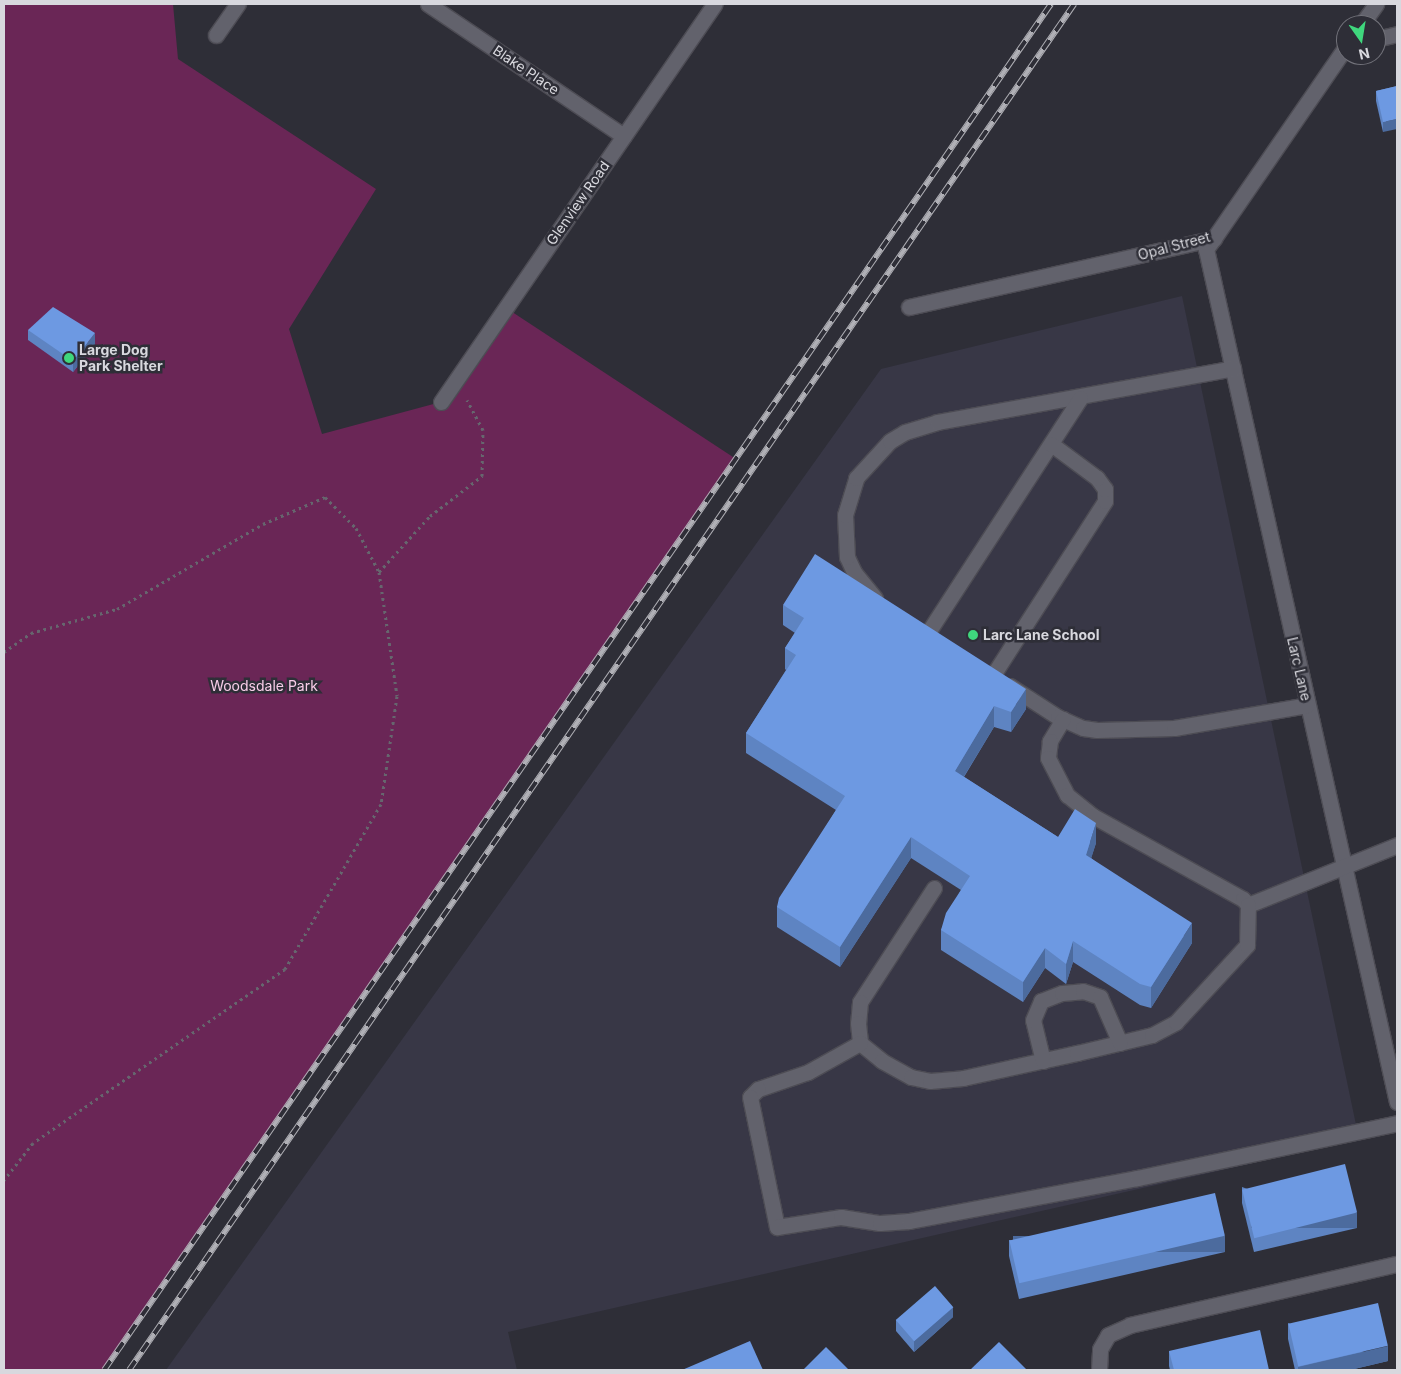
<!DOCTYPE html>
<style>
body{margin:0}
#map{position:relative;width:1401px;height:1374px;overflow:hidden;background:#2e2e37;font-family:Inter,sans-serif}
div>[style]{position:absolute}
.built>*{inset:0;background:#383746}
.green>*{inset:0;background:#6a2656}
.path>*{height:3px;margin-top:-1.5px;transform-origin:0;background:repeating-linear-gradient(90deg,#66666e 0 2.5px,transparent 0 6.5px)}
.roads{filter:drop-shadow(1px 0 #4d4c54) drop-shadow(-1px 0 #4d4c54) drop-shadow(0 1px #4d4c54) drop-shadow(0 -1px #4d4c54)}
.minor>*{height:15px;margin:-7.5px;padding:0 7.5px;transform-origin:7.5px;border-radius:7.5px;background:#62626c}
.rail>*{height:5.5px;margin-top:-2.75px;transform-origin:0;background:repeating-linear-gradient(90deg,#2e2e37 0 11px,#b0b0b6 0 22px);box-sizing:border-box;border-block:1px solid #b0b0b6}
.wall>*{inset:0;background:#5e84c2}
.shaded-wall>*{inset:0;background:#4c6b9e;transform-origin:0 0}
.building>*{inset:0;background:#6d99e2;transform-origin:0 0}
.dots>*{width:14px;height:14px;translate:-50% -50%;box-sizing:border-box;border:2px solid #2e2e37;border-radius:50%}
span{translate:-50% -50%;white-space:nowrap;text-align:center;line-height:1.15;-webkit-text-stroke:5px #2e2e37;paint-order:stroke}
.street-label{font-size:14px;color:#d8d8de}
.poi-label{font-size:14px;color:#d8d8de;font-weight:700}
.left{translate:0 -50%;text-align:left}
.park-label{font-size:14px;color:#f8cde8}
.frame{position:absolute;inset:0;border:5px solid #d8d8de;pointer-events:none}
.north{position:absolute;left:1336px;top:15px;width:50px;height:50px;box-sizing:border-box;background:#2e2e37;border:1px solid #72727a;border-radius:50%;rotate:167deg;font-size:14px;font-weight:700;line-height:20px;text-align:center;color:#d8d8de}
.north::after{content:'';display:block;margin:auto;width:18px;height:22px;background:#3fd77d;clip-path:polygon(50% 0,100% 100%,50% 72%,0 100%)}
</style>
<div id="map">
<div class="built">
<i style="clip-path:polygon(1182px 296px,1359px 1139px,508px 1332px,517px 1370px,166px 1370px,881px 369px)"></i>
</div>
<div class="green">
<i style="clip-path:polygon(4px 4px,173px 4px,178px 59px,376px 189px,289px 329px,322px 434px,441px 402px,506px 308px,736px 459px,104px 1370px,4px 1370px)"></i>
</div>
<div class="path">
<i style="left:379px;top:572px;width:76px;rotate:-47.7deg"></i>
<i style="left:430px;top:516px;width:66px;rotate:-37.6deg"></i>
<i style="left:482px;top:476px;width:46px;rotate:-88.8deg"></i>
<i style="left:483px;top:430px;width:34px;rotate:-118deg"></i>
<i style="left:4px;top:652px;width:33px;rotate:-35deg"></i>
<i style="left:31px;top:633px;width:89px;rotate:-15.6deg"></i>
<i style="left:117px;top:609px;width:169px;rotate:-30.2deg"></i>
<i style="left:263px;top:524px;width:68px;rotate:-23.5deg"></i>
<i style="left:325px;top:497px;width:44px;rotate:45deg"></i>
<i style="left:356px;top:528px;width:50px;rotate:62.4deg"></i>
<i style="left:379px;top:572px;width:125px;rotate:81.7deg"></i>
<i style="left:397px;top:696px;width:109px;rotate:98.4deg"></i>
<i style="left:381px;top:804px;width:191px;rotate:120.2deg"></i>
<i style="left:285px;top:969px;width:306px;rotate:145.4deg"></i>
<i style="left:33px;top:1143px;width:47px;rotate:128.1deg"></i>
</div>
<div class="roads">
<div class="minor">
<i style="left:428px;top:4px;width:236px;rotate:34deg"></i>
<i style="left:1361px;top:25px;width:26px;rotate:-54deg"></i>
<i style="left:216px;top:35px;width:38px;rotate:-55deg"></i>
<i style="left:1376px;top:39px;width:22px;rotate:-13deg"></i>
<i style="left:1214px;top:238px;width:14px;rotate:126deg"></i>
<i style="left:1206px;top:249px;width:874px;rotate:77.38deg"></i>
<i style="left:909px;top:307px;width:313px;rotate:-12.7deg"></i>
<i style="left:1214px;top:238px;width:232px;rotate:-55.4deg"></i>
<i style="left:441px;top:402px;width:483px;rotate:-55.5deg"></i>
<i style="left:875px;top:598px;width:33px;rotate:-129deg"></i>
<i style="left:854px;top:572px;width:17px;rotate:-115deg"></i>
<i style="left:847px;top:557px;width:42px;rotate:-92.7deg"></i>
<i style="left:845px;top:515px;width:39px;rotate:-73deg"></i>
<i style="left:856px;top:478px;width:50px;rotate:-47.4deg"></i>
<i style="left:890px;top:441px;width:17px;rotate:-31deg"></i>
<i style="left:905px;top:432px;width:34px;rotate:-17deg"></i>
<i style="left:937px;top:422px;width:301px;rotate:-10.3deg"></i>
<i style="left:927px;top:634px;width:281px;rotate:-57deg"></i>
<i style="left:993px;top:675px;width:207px;rotate:-57.2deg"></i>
<i style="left:1105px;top:501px;width:12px;rotate:-90deg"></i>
<i style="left:1105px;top:489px;width:14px;rotate:-126deg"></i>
<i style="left:1097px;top:478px;width:57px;rotate:-143.5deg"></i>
<i style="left:1010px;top:686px;width:57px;rotate:32.9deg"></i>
<i style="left:1058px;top:717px;width:27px;rotate:24deg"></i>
<i style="left:1083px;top:728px;width:14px;rotate:8deg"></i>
<i style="left:1097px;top:730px;width:77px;rotate:-1.5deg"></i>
<i style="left:1174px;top:728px;width:135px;rotate:-9.8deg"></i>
<i style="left:1063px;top:719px;width:26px;rotate:121deg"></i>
<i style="left:1050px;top:741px;width:17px;rotate:97deg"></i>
<i style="left:1048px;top:758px;width:42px;rotate:62.8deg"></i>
<i style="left:1067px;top:795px;width:33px;rotate:39deg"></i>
<i style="left:1093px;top:816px;width:171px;rotate:29deg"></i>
<i style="left:1243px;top:899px;width:8px;rotate:50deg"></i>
<i style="left:1248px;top:905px;width:161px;rotate:-21.9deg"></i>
<i style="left:934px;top:888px;width:136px;rotate:123deg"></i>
<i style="left:860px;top:1002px;width:21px;rotate:95deg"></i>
<i style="left:858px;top:1023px;width:20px;rotate:84deg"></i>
<i style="left:860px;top:1043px;width:28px;rotate:39deg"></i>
<i style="left:882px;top:1061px;width:33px;rotate:29deg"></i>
<i style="left:911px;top:1077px;width:19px;rotate:12deg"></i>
<i style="left:930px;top:1081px;width:33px;rotate:-5deg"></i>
<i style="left:963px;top:1078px;width:117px;rotate:-12.4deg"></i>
<i style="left:1077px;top:1053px;width:77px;rotate:-13.5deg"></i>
<i style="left:1152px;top:1035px;width:27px;rotate:-28deg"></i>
<i style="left:1176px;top:1022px;width:105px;rotate:-47.3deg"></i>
<i style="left:1247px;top:945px;width:40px;rotate:-88.6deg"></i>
<i style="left:860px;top:1043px;width:60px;rotate:150.9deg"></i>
<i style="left:808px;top:1072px;width:53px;rotate:161.2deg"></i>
<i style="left:758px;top:1089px;width:11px;rotate:135deg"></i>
<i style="left:750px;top:1097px;width:133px;rotate:78.3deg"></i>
<i style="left:777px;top:1227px;width:65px;rotate:-8.9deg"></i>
<i style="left:841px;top:1217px;width:39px;rotate:9deg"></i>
<i style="left:880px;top:1223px;width:29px;rotate:-4deg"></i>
<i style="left:909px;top:1221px;width:232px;rotate:-10.7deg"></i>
<i style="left:1137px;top:1178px;width:266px;rotate:-11.9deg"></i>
<i style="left:1043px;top:1061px;width:42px;rotate:-103.7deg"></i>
<i style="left:1033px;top:1020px;width:21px;rotate:-67deg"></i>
<i style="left:1041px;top:1001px;width:22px;rotate:-21deg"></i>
<i style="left:1062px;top:993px;width:21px;rotate:-5deg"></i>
<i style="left:1083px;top:991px;width:18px;rotate:19deg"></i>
<i style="left:1100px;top:997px;width:50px;rotate:66.5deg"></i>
<i style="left:1099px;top:1370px;width:21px;rotate:-87deg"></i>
<i style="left:1100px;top:1349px;width:16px;rotate:-60deg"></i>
<i style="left:1108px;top:1335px;width:24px;rotate:-24deg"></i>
<i style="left:1130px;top:1325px;width:274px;rotate:-12.9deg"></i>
</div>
</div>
<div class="rail">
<i style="left:104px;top:1370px;width:1662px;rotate:-55.27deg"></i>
<i style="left:129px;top:1370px;width:1661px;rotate:-55.32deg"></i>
</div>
<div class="wall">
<i style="clip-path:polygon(1397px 86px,1383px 132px,1376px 101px,1376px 91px)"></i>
<i style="clip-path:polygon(28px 330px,95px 344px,73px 372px,28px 340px)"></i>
<i style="clip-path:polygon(783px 605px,1026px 709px,1011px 732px,994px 727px,964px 777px,1058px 837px,1096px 843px,1091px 858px,1192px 943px,1151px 1008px,1140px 1005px,1073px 962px,1066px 984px,1045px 968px,1023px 1002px,941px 950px,941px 930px,961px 890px,911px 858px,840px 967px,777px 927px,777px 907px,836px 810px,746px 753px,746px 733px,786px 670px,785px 669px,785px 648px,795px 633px,783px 625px)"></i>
<i style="clip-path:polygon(1242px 1187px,1357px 1228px,1254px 1252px,1242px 1203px)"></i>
<i style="clip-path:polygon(1009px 1240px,1225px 1252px,1019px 1299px,1009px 1256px)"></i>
<i style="clip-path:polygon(953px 1317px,914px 1352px,896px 1331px,896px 1320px)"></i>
<i style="clip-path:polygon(1288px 1323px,1388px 1361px,1350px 1370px,1295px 1370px,1288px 1339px)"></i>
<i style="clip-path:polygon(1169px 1351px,1269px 1370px,1170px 1370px,1169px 1366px)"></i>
</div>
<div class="shaded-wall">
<i style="clip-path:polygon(1397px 119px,1397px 129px,1383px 132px,1383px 122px)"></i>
<i style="clip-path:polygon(95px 333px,95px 344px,73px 372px,73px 361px)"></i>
<i style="clip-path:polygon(1026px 689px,1026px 709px,1011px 732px,1011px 712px)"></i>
<i style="clip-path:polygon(994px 706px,994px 727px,955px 791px,955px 771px)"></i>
<i style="clip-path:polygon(1096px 823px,1096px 843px,1086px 875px,1086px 855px)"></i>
<i style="clip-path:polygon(911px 837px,911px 858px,840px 967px,840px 947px)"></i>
<i style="clip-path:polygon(1192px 923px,1192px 943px,1151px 1008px,1151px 987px)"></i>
<i style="clip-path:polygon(1073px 941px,1073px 962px,1066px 984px,1066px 964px)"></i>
<i style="clip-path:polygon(1045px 948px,1045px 968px,1023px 1002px,1023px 982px)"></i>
<i style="left:1357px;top:1213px;width:15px;height:106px;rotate:90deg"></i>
<i style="left:1225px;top:1236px;width:16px;height:212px;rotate:90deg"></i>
<i style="clip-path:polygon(953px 1307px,953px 1317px,914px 1352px,914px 1341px)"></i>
<i style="clip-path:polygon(1388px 1346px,1388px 1361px,1350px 1370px,1298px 1370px,1298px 1367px)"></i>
</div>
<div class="building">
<i style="clip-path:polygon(1397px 86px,1397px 119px,1383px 122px,1376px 91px)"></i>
<i style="clip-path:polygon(53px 307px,95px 333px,73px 361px,28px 330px)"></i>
<i style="clip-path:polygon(815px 554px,1026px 689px,1011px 712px,994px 706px,955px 771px,1058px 837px,1075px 809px,1096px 823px,1086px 855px,1192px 923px,1151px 987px,1140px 984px,1073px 941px,1066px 964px,1045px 948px,1023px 982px,941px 930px,946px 913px,970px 876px,911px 837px,840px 947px,777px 907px,779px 898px,845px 796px,746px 733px,796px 655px,785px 648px,804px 618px,783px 605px)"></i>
<i style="left:1345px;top:1164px;width:50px;height:106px;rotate:76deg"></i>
<i style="left:1215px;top:1193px;width:44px;height:211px;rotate:77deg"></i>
<i style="left:935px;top:1286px;width:28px;height:52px;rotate:49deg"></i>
<i style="left:1378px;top:1303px;width:44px;height:92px;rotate:77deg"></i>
<i style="clip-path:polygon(1260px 1330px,1269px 1370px,1174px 1370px,1169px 1351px)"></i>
<i style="clip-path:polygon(750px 1341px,763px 1370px,682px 1370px)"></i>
<i style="clip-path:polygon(999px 1342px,1027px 1370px,970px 1370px)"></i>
<i style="clip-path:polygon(826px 1347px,849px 1370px,803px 1370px)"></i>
</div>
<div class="dots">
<i style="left:69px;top:358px;background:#3fd77d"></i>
<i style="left:973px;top:635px;background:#3fd77d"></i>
</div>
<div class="street-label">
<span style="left:526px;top:70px;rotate:34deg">Blake Place</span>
<span style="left:578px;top:203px;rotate:-55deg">Glenview Road</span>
<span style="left:1174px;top:246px;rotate:-15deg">Opal Street</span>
<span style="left:1299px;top:669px;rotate:77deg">Larc Lane</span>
</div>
<div class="poi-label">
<span class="left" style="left:79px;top:358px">Large Dog<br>Park Shelter</span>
<span class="left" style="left:983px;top:635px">Larc Lane School</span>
</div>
<div class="park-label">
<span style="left:264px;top:686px">Woodsdale Park</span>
</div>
<div class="frame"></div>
<div class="north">N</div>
</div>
